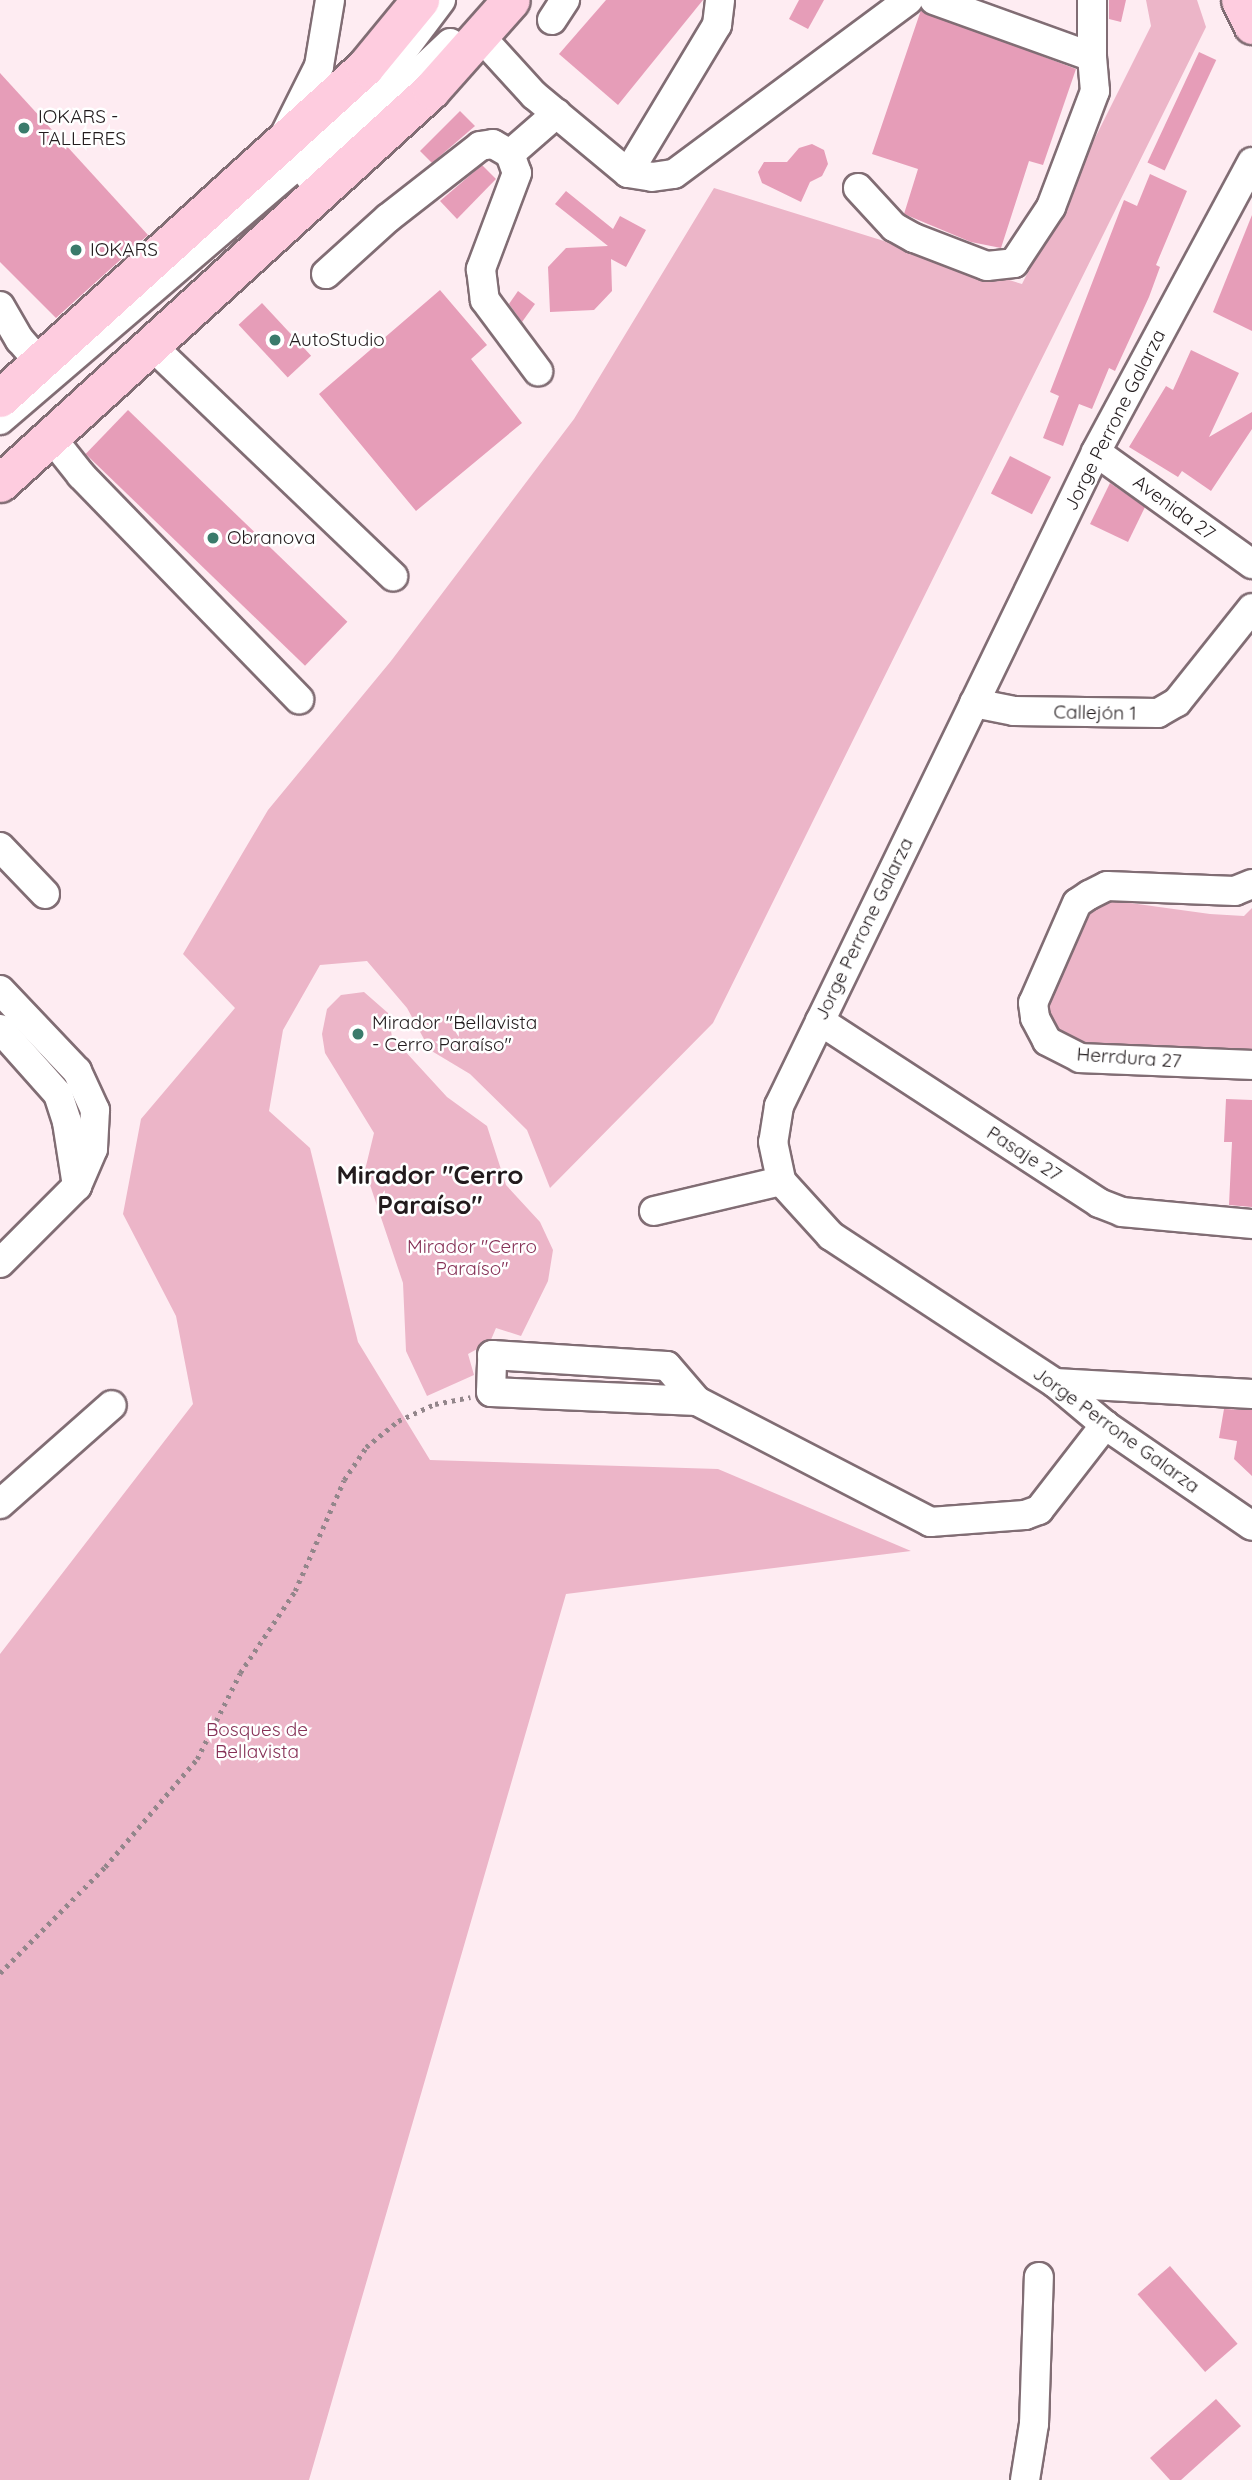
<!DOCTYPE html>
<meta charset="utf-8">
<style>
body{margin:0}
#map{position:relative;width:1252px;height:2480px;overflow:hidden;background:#feecf2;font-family:Quicksand,sans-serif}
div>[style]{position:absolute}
.green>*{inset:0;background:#ecb5c8}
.building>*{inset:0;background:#e69db8;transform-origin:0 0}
.path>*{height:4.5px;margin-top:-2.25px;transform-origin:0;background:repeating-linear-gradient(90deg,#93868b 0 3.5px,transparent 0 8.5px)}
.roads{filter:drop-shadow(2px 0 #816d74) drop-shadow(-2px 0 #816d74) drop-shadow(0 2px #816d74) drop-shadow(0 -2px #816d74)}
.minor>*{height:28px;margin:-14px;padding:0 14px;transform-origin:14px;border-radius:14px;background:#fff}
.major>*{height:37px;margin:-18.5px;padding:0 18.5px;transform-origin:18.5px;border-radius:18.5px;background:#feccdf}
.dots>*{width:19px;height:19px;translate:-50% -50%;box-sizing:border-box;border:4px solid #fff;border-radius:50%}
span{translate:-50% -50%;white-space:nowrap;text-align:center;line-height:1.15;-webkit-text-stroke:5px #fff;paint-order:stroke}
.poi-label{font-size:19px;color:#221b1d}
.left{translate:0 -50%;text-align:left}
.street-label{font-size:19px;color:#221b1d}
.park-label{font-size:19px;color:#863157}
.district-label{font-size:26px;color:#221b1d;font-weight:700}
</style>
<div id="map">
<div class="green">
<i style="clip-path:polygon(1146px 0,1197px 0,1206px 27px,713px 1023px,550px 1188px,527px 1130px,470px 1074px,430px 1050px,407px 1008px,367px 961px,320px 965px,283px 1030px,269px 1111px,310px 1148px,358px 1342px,430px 1460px,718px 1469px,911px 1551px,566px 1594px,309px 2480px,0 2480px,0 1654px,193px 1404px,176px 1316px,123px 1214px,141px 1119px,235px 1008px,183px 954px,268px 810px,391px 661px,574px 419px,714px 188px,1022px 284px,1151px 26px)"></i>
<i style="clip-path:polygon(1101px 899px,1210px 914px,1244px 916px,1252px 908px,1252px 1057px,1086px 1054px,1053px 1034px,1042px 1004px,1083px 910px)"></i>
<i style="clip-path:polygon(364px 992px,388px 1013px,392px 1037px,447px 1097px,487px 1126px,506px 1185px,540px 1222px,553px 1250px,548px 1281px,521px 1336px,496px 1328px,490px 1342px,468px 1354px,474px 1375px,427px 1396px,406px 1351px,403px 1283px,365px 1170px,374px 1133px,325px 1053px,322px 1034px,327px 1009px,341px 995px)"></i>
</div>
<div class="building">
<i style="clip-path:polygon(606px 0,703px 0,618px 105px,559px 54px)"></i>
<i style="clip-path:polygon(799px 0,824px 0,808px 29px,789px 19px)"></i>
<i style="clip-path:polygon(1109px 0,1126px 0,1121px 22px,1109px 19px)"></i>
<i style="clip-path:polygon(921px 10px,1076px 69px,1043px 165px,1029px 161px,1001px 248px,971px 242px,904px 214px,918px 169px,872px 154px)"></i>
<i style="left:1199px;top:52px;width:19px;height:122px;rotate:25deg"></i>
<i style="clip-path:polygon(0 73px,148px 235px,56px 318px,0 262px)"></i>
<i style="clip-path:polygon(460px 111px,475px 126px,432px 163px,420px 151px)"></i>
<i style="clip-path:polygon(812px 144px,824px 150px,828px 164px,822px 176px,810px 182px,801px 202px,762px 183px,758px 172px,764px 162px,787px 162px,799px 148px)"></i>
<i style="clip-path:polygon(482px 165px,496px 179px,457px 219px,440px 201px)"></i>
<i style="clip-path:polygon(1150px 174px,1187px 191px,1156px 265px,1160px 267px,1149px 297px,1115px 371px,1109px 368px,1092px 409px,1079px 404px,1063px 446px,1043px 438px,1059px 396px,1050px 392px,1124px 200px,1137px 206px)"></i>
<i style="clip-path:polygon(566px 191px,613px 229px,620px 216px,646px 230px,626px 267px,611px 259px,612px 291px,594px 310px,550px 312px,548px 267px,566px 248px,608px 246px,555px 204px)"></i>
<i style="clip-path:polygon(1252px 215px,1252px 331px,1213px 312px)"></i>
<i style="clip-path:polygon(440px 290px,487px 345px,471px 359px,522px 423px,416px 511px,319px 394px)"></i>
<i style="clip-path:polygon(518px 291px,535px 304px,522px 322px,509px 304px)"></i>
<i style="left:262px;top:303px;width:72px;height:32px;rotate:47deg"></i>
<i style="clip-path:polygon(1191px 350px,1239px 373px,1209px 437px,1252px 412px,1252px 429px,1211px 491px,1182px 471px,1178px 477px,1129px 447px,1166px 386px,1173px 390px)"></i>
<i style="left:128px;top:410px;width:305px;height:61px;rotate:44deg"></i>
<i style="left:1010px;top:456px;width:46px;height:42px;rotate:27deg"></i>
<i style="clip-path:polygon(1110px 483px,1145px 507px,1128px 542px,1090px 524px)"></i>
<i style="clip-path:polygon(1226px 1099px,1252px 1100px,1252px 1207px,1229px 1205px,1232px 1142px,1224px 1142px)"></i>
<i style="clip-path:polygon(1224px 1409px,1252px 1410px,1252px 1476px,1234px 1459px,1237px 1441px,1219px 1438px)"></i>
<i style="left:1170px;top:2266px;width:103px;height:43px;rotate:49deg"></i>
<i style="clip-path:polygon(1216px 2399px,1241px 2426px,1181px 2480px,1170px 2480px,1150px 2458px)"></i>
</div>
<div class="path">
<i style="left:0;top:1973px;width:149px;rotate:-45.3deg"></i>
<i style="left:105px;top:1867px;width:142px;rotate:-49.6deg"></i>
<i style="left:197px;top:1759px;width:96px;rotate:-63.4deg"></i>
<i style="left:240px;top:1673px;width:99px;rotate:-56.1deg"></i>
<i style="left:295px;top:1591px;width:121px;rotate:-66.2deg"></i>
<i style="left:344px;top:1480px;width:40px;rotate:-56deg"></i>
<i style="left:366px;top:1447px;width:41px;rotate:-39.1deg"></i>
<i style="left:398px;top:1421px;width:41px;rotate:-24.7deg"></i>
<i style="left:435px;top:1404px;width:36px;rotate:-11deg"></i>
</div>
<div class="roads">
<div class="minor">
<i style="left:934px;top:0;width:168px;rotate:19.8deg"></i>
<i style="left:1092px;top:57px;width:57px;rotate:-90deg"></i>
<i style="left:552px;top:20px;width:24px;rotate:-57deg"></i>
<i style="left:481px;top:37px;width:79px;rotate:47.6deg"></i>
<i style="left:534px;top:95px;width:122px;rotate:39.7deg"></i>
<i style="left:628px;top:173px;width:24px;rotate:9deg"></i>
<i style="left:652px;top:177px;width:22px;rotate:-8deg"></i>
<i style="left:674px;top:174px;width:292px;rotate:-36.6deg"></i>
<i style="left:286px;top:132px;width:74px;rotate:-63.4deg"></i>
<i style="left:319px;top:66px;width:67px;rotate:-80.5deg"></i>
<i style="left:510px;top:154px;width:62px;rotate:-41.1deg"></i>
<i style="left:1252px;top:162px;width:329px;rotate:118.3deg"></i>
<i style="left:1096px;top:452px;width:727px;rotate:115.86deg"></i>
<i style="left:779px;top:1106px;width:36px;rotate:99deg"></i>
<i style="left:773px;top:1142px;width:40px;rotate:78deg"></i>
<i style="left:781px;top:1181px;width:74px;rotate:47.7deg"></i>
<i style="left:831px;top:1236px;width:268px;rotate:33.3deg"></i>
<i style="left:1055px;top:1383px;width:65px;rotate:40deg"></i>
<i style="left:1105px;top:1425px;width:178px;rotate:34.5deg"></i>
<i style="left:628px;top:173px;width:173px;rotate:-59deg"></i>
<i style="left:717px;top:25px;width:25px;rotate:-83deg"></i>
<i style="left:309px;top:176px;width:194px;rotate:-43.3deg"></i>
<i style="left:858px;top:188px;width:53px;rotate:47.3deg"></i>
<i style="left:894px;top:227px;width:23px;rotate:29deg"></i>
<i style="left:914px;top:238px;width:78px;rotate:21deg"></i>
<i style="left:987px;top:266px;width:27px;rotate:-6deg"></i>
<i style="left:1014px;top:263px;width:67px;rotate:-56.5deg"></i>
<i style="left:1051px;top:207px;width:124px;rotate:-69.2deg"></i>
<i style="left:1095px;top:91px;width:34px;rotate:-95deg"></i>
<i style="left:326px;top:274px;width:84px;rotate:-42.1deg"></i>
<i style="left:388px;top:218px;width:117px;rotate:-38deg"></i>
<i style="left:480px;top:146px;width:13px;rotate:-9deg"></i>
<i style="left:493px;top:144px;width:20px;rotate:30deg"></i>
<i style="left:510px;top:154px;width:20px;rotate:70deg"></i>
<i style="left:517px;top:173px;width:103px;rotate:110.6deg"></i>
<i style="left:481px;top:269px;width:31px;rotate:83deg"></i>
<i style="left:485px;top:300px;width:89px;rotate:53.3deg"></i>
<i style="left:0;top:306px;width:39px;rotate:60deg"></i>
<i style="left:20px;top:340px;width:29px;rotate:49deg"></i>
<i style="left:151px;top:345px;width:335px;rotate:43.7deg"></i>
<i style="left:0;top:420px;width:406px;rotate:-40.6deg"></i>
<i style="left:308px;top:156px;width:110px;rotate:-46.5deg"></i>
<i style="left:384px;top:76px;width:95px;rotate:-53.1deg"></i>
<i style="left:50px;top:436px;width:50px;rotate:51.5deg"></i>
<i style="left:81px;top:475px;width:313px;rotate:45.8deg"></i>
<i style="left:1096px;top:452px;width:192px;rotate:35.7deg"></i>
<i style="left:974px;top:703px;width:41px;rotate:11.3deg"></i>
<i style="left:1014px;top:711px;width:144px;rotate:0.8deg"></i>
<i style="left:1158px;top:713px;width:22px;rotate:-30deg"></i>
<i style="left:1177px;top:702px;width:120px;rotate:-51.4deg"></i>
<i style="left:0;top:847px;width:65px;rotate:46.2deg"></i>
<i style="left:1252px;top:884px;width:18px;rotate:158deg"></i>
<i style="left:1235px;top:891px;width:128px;rotate:-177.8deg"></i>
<i style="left:1107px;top:886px;width:20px;rotate:153deg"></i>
<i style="left:1089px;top:895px;width:14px;rotate:146deg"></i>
<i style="left:1077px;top:903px;width:109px;rotate:113.7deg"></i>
<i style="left:1033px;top:1003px;width:15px;rotate:82deg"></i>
<i style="left:1035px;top:1018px;width:26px;rotate:62deg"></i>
<i style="left:1047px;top:1041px;width:37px;rotate:27deg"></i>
<i style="left:1080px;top:1058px;width:172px;rotate:2.3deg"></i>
<i style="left:0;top:990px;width:112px;rotate:46.5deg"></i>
<i style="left:77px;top:1071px;width:43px;rotate:65.2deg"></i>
<i style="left:95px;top:1110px;width:39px;rotate:93deg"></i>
<i style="left:93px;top:1149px;width:40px;rotate:113.4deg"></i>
<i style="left:77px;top:1186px;width:109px;rotate:135deg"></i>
<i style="left:820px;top:1021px;width:333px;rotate:33.1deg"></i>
<i style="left:1099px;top:1203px;width:25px;rotate:21deg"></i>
<i style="left:1122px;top:1212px;width:131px;rotate:5.3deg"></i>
<i style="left:0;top:1029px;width:87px;rotate:48.3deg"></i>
<i style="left:58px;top:1094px;width:29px;rotate:72deg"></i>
<i style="left:67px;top:1122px;width:65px;rotate:81.1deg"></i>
<i style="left:654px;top:1211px;width:130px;rotate:-13.3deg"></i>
<i style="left:1055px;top:1383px;width:197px;rotate:3.2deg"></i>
<i style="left:697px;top:1401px;width:206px;rotate:-177.5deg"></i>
<i style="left:491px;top:1392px;width:37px;rotate:-88deg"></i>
<i style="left:492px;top:1355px;width:175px;rotate:3.6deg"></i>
<i style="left:667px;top:1366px;width:46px;rotate:49.4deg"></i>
<i style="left:697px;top:1401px;width:263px;rotate:27.4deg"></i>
<i style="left:930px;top:1522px;width:95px;rotate:-4.2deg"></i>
<i style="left:1025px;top:1515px;width:15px;rotate:-20deg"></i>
<i style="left:1039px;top:1510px;width:108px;rotate:-52.2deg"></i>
<i style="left:0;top:1504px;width:149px;rotate:-41.5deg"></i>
<i style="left:1025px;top:2480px;width:57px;rotate:-80.9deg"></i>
<i style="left:1034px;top:2424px;width:147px;rotate:-88.1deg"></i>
</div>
<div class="major">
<i style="left:1240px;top:0;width:28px;rotate:64deg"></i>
<i style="left:0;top:398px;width:493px;rotate:-42.2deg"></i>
<i style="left:365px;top:67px;width:87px;rotate:-50.6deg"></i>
<i style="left:0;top:483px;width:583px;rotate:-42.36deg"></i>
<i style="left:431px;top:90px;width:120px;rotate:-48.4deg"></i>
</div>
</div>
<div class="dots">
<i style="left:24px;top:128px;background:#3a7b6b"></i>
<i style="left:76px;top:250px;background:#3a7b6b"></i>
<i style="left:275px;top:340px;background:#3a7b6b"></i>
<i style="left:213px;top:538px;background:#3a7b6b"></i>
<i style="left:358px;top:1034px;background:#3a7b6b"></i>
</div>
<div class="poi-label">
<span class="left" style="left:38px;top:128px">IOKARS -<br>TALLERES</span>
<span class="left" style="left:90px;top:250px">IOKARS</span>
<span class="left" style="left:289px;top:340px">AutoStudio</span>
<span class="left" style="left:227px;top:538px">Obranova</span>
<span class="left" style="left:372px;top:1034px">Mirador "Bellavista<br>- Cerro Paraíso"</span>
</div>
<div class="street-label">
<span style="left:1115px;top:420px;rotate:-63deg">Jorge Perrone Galarza</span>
<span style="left:1174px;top:508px;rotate:36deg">Avenida 27</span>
<span style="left:1095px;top:713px;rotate:1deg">Callejón 1</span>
<span style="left:864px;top:929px;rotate:-64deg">Jorge Perrone Galarza</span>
<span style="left:1129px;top:1058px;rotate:4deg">Herrdura 27</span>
<span style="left:1024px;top:1154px;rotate:33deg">Pasaje 27</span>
<span style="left:1116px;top:1430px;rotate:36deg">Jorge Perrone Galarza</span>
</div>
<div class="park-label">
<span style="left:472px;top:1258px">Mirador "Cerro<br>Paraíso"</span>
<span style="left:257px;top:1741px">Bosques de<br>Bellavista</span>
</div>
<div class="district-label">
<span style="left:430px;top:1190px">Mirador "Cerro<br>Paraíso"</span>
</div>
</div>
